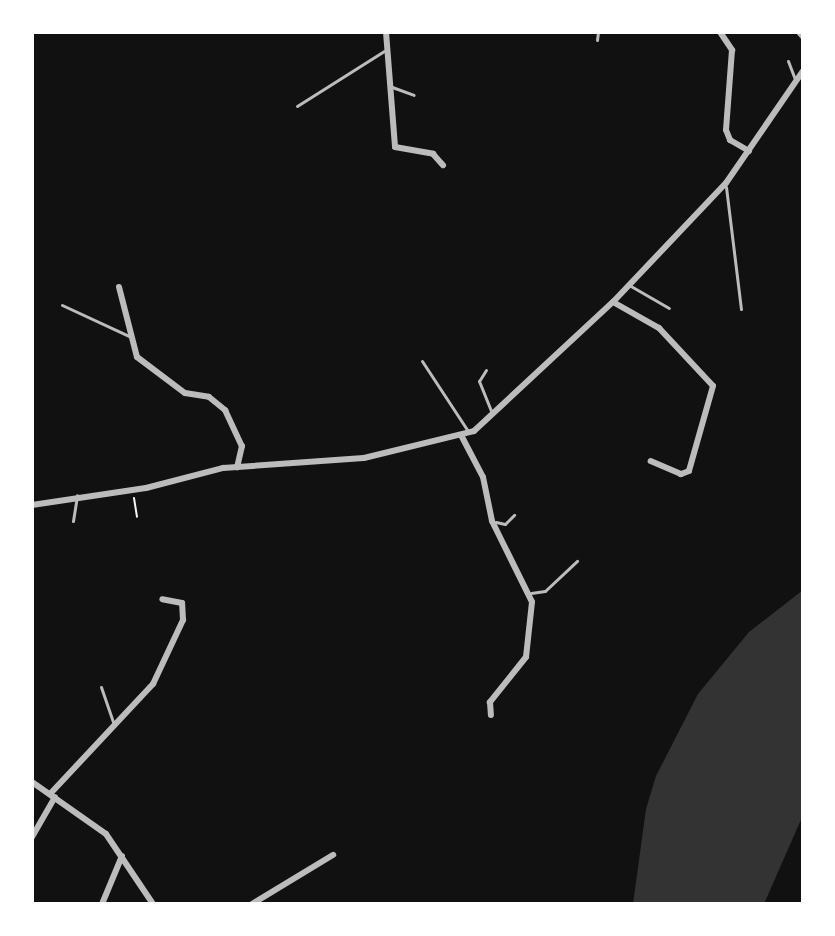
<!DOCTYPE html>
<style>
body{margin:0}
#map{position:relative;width:835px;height:936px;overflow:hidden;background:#111;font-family:Inter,sans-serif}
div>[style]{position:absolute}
.water>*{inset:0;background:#333}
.path>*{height:2px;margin:-1px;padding:0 1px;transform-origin:1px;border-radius:1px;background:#f5f5f5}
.service>*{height:3px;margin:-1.5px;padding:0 1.5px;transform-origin:1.5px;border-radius:1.5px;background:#bcbcbc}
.minor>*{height:6px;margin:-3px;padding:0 3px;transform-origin:3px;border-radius:3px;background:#bcbcbc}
span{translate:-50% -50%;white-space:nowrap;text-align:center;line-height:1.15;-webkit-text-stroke:6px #fff;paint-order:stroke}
.frame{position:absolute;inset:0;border:34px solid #fff;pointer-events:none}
</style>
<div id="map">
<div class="water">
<i style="clip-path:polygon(803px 590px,803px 815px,764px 904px,633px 904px,646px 809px,656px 776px,698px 694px,749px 632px)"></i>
</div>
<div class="path">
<i style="left:134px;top:498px;width:19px;rotate:81deg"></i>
</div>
<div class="service">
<i style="left:797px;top:32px;width:9px;rotate:49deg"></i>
<i style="left:597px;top:40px;width:8px;rotate:-83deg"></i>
<i style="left:788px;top:61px;width:19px;rotate:69deg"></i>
<i style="left:392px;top:87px;width:23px;rotate:20deg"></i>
<i style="left:297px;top:106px;width:103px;rotate:-32.3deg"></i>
<i style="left:726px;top:187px;width:123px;rotate:83deg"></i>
<i style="left:629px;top:285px;width:46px;rotate:29.9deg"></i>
<i style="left:62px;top:305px;width:74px;rotate:24.8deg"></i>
<i style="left:422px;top:361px;width:84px;rotate:56.7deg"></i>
<i style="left:486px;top:370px;width:13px;rotate:122deg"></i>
<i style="left:479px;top:381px;width:35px;rotate:68deg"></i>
<i style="left:73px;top:521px;width:26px;rotate:-81deg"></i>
<i style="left:496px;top:522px;width:9px;rotate:13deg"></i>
<i style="left:505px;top:524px;width:13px;rotate:-45deg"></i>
<i style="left:531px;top:593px;width:14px;rotate:-8deg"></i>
<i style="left:545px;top:591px;width:44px;rotate:-43.2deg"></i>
<i style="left:101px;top:687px;width:39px;rotate:71deg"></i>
</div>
<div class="minor">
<i style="left:386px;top:32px;width:115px;rotate:85.5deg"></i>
<i style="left:395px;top:147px;width:39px;rotate:10deg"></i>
<i style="left:433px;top:154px;width:15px;rotate:48deg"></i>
<i style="left:720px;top:32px;width:22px;rotate:56deg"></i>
<i style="left:732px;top:50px;width:80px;rotate:94.3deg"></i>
<i style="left:726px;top:130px;width:11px;rotate:68deg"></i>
<i style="left:730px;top:140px;width:22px;rotate:30deg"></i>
<i style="left:119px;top:287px;width:72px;rotate:75.6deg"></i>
<i style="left:137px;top:357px;width:60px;rotate:36.9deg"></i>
<i style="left:185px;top:393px;width:24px;rotate:9deg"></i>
<i style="left:209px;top:397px;width:21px;rotate:39deg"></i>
<i style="left:225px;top:410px;width:40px;rotate:65deg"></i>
<i style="left:242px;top:446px;width:22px;rotate:103deg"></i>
<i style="left:613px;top:302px;width:53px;rotate:29.5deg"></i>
<i style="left:659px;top:328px;width:79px;rotate:47deg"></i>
<i style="left:713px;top:386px;width:88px;rotate:105.8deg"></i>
<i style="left:689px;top:471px;width:9px;rotate:159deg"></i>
<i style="left:681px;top:474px;width:33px;rotate:-157deg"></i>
<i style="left:461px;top:435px;width:47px;rotate:62.4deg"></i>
<i style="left:483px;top:477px;width:45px;rotate:78.4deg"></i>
<i style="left:492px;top:521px;width:90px;rotate:63.7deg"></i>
<i style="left:532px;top:602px;width:55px;rotate:96.2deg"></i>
<i style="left:526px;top:657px;width:58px;rotate:128.7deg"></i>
<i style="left:490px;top:702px;width:13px;rotate:86deg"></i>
<i style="left:32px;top:505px;width:115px;rotate:-8.5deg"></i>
<i style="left:146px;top:488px;width:80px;rotate:-14.6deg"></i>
<i style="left:223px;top:468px;width:141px;rotate:-4.1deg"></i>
<i style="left:364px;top:458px;width:113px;rotate:-13.8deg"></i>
<i style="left:474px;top:431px;width:190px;rotate:-42.9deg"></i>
<i style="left:613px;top:302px;width:164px;rotate:-46.5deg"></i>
<i style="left:726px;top:183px;width:136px;rotate:-55.5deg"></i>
<i style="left:32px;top:782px;width:90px;rotate:35.1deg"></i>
<i style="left:106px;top:834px;width:84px;rotate:56.1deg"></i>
<i style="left:50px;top:794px;width:151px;rotate:-46.9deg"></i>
<i style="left:153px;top:684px;width:71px;rotate:-64.9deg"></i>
<i style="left:183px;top:620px;width:17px;rotate:-93deg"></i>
<i style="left:182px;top:603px;width:20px;rotate:-169deg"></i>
<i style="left:32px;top:837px;width:46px;rotate:-60.1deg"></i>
<i style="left:102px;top:904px;width:52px;rotate:-67.4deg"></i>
<i style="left:252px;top:904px;width:95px;rotate:-31.2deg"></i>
</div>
<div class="frame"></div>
</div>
